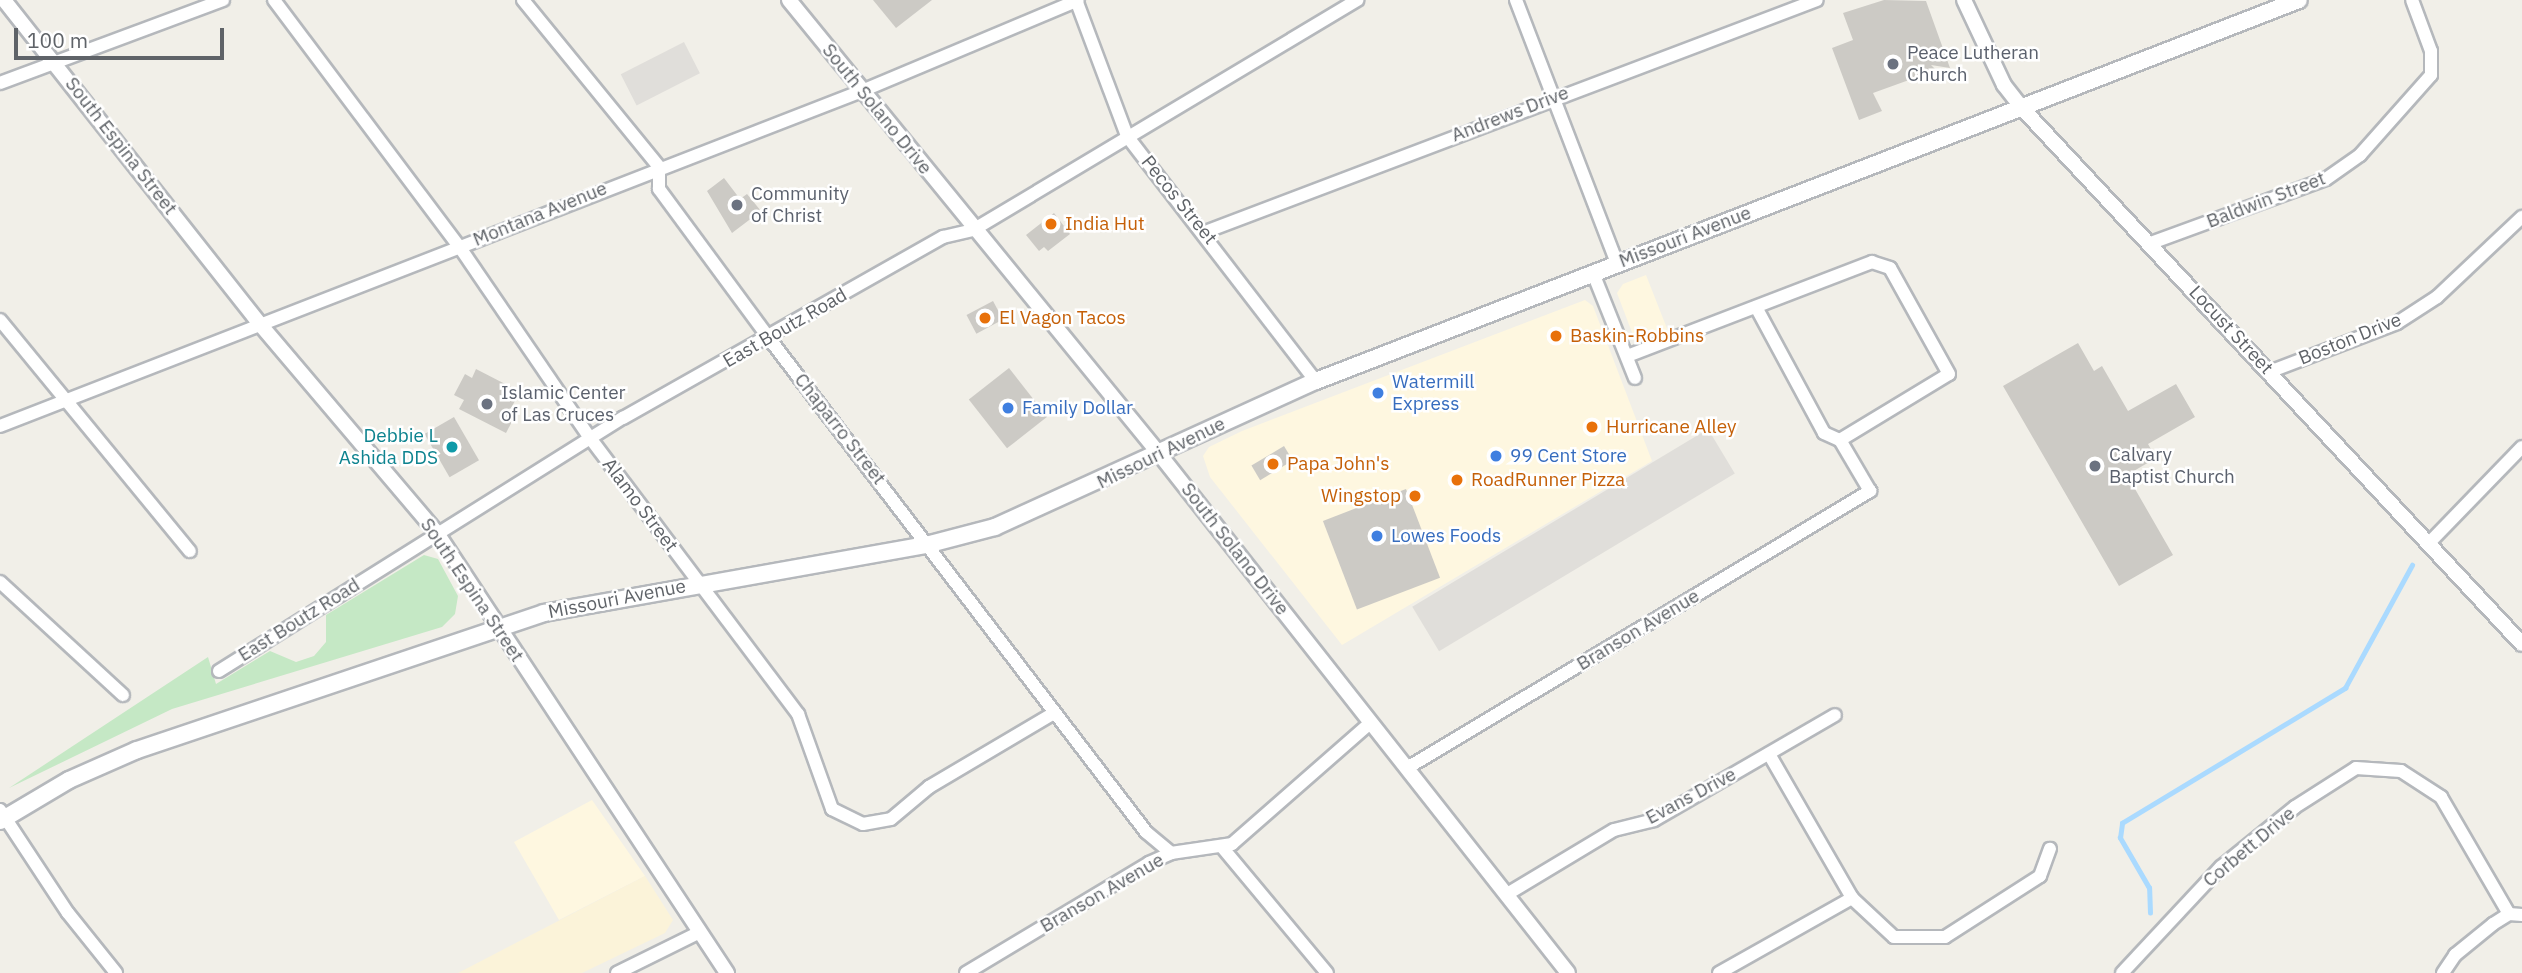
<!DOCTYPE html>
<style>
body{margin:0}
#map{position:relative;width:2522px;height:973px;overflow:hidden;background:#f1efe8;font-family:"IBM Plex Sans",sans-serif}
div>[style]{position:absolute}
.commercial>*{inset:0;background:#fef7e0}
.industrial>*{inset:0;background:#e0deda;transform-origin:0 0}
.green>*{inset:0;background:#c5e8c5}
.sand>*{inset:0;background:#fbf3d9}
.stream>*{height:4.5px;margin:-2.25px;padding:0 2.25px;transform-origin:2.25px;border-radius:2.25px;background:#aadaff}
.building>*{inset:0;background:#cccac5;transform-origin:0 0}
.roads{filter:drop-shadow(2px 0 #b5b8bc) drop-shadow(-2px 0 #b5b8bc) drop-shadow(0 2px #b5b8bc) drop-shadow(0 -2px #b5b8bc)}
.minor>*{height:12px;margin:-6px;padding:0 6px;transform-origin:6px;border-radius:6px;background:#fff}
.tertiary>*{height:14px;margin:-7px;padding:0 7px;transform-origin:7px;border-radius:7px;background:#fff}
.secondary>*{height:16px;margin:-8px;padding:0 8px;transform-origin:8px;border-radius:8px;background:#fff}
.dots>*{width:19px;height:19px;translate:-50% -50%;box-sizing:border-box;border:4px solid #fff;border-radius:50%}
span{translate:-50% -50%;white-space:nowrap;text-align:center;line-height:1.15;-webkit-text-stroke:5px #fff;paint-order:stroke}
.worship-label{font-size:19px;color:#5b616d}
.left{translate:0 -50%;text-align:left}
.street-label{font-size:19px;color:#5f6368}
.food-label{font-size:19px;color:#c56008}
.right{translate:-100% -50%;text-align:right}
.shop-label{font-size:19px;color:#366cbe}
.culture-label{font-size:19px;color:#0d838f}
.scale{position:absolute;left:14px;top:28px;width:210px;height:32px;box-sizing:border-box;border:4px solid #5f6368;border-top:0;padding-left:9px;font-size:21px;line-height:24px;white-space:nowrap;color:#5f6368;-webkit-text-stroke:5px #fff;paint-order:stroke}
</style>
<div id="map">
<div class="commercial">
<i style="clip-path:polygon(1646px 275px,1668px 331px,1636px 343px,1617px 293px,1623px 284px)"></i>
<i style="clip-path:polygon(1585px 300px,1593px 306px,1652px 461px,1342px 645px,1210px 477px,1203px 456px,1209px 447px,1242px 431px)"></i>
<i style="clip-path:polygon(592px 800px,645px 876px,559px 920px,514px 842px)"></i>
</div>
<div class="industrial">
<i style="left:684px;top:42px;width:35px;height:71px;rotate:63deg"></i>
<i style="left:1708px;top:429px;width:52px;height:345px;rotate:59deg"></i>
</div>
<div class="green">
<i style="clip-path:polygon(424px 555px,438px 559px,458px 596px,455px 614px,442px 627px,172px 709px,9px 788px,208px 657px,216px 684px,270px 651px,296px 662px,314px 656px,326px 642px,326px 615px)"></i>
</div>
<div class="sand">
<i style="clip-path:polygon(645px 876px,673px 920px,665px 933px,582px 973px,458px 973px)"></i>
</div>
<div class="stream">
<i style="left:2150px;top:913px;width:25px;rotate:-92deg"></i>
<i style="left:2149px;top:888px;width:58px;rotate:-120.1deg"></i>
<i style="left:2120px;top:838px;width:15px;rotate:-82deg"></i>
<i style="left:2122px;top:823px;width:261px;rotate:-31.2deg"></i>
<i style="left:2345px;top:688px;width:140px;rotate:-61.4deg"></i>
</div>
<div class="building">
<i style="clip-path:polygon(873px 0,932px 0,896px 28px)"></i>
<i style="clip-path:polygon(1884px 0,1926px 1px,1950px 68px,1931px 65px,1935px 69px,1926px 82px,1909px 80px,1873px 93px,1882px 111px,1859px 120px,1832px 48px,1853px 40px,1843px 13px)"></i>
<i style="clip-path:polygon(724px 178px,740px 199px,747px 194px,761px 211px,732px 233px,707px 191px)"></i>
<i style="clip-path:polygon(1054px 213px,1070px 234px,1048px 251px,1044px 247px,1039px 251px,1026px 235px)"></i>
<i style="left:993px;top:301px;width:21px;height:30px;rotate:62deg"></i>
<i style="clip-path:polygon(2078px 343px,2094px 371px,2102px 366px,2128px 411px,2176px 384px,2195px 417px,2148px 444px,2156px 458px,2127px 475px,2173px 555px,2119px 586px,2003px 386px)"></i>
<i style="left:1009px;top:368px;width:62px;height:51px;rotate:52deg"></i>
<i style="clip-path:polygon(476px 369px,511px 387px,506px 396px,515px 401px,511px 408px,517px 412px,506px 433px,459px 409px,464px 400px,454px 395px,465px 374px,472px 378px)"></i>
<i style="left:454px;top:417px;width:50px;height:34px;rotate:60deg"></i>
<i style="left:1284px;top:446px;width:17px;height:38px;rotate:59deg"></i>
<i style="left:1406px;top:489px;width:95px;height:89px;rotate:69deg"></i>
</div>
<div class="roads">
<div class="minor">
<i style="left:274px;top:0;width:308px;rotate:53.1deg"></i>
<i style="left:459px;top:246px;width:232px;rotate:55.7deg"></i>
<i style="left:590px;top:438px;width:346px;rotate:53deg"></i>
<i style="left:798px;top:714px;width:101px;rotate:70.3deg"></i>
<i style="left:832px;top:809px;width:34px;rotate:26deg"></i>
<i style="left:863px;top:824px;width:28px;rotate:-10deg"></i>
<i style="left:891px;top:819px;width:50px;rotate:-40.1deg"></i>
<i style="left:929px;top:787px;width:145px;rotate:-30.6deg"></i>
<i style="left:523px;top:0;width:215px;rotate:50.8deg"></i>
<i style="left:659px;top:167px;width:22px;rotate:90deg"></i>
<i style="left:659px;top:189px;width:184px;rotate:53.6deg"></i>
<i style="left:768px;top:337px;width:623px;rotate:52.63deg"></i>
<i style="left:1146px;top:832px;width:33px;rotate:40deg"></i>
<i style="left:1076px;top:0;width:145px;rotate:69.4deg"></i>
<i style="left:1127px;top:136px;width:309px;rotate:52.4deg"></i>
<i style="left:1516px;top:0;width:282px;rotate:69deg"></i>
<i style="left:0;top:83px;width:238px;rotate:-20.4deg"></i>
<i style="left:1205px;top:232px;width:654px;rotate:-20.76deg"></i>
<i style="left:2151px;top:243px;width:186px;rotate:-20.1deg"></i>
<i style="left:2326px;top:179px;width:42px;rotate:-35.2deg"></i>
<i style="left:2360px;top:155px;width:107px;rotate:-48.4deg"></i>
<i style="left:2431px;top:75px;width:24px;rotate:-90deg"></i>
<i style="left:2431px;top:51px;width:54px;rotate:-110.4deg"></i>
<i style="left:1593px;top:273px;width:113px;rotate:68.2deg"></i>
<i style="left:1756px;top:307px;width:143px;rotate:61.6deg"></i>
<i style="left:1824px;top:433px;width:17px;rotate:24deg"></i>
<i style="left:0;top:320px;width:299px;rotate:50.6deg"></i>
<i style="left:2269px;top:372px;width:137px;rotate:-20.9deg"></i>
<i style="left:2397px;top:323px;width:48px;rotate:-33deg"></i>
<i style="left:2437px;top:297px;width:117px;rotate:-43.3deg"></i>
<i style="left:0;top:426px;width:925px;rotate:-21.24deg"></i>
<i style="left:862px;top:91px;width:234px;rotate:-22.8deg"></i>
<i style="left:2428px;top:544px;width:135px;rotate:-45.9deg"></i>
<i style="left:0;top:582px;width:167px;rotate:42.6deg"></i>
<i style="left:219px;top:671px;width:477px;rotate:-32.1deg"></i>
<i style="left:623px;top:418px;width:368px;rotate:-29.5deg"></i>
<i style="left:943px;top:237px;width:31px;rotate:-13deg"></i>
<i style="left:973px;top:230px;width:448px;rotate:-30.9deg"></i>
<i style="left:1769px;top:754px;width:166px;rotate:60deg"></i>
<i style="left:1407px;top:768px;width:540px;rotate:-30.89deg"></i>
<i style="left:1870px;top:491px;width:59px;rotate:-120.5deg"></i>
<i style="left:1840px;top:440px;width:127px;rotate:-31.2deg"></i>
<i style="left:1949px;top:374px;width:121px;rotate:-119.1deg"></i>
<i style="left:1890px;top:268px;width:19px;rotate:-162deg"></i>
<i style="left:1872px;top:262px;width:262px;rotate:159deg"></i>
<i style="left:0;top:810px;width:123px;rotate:56.6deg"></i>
<i style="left:68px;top:913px;width:77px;rotate:51.3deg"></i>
<i style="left:1222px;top:847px;width:164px;rotate:50.2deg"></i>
<i style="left:1509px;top:893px;width:122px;rotate:-31deg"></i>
<i style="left:1614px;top:830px;width:41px;rotate:-14deg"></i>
<i style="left:1654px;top:820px;width:209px;rotate:-30.1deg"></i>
<i style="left:617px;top:973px;width:90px;rotate:-26.3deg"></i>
<i style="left:966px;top:973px;width:214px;rotate:-31deg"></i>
<i style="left:1149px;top:863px;width:24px;rotate:-24deg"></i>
<i style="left:1171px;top:853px;width:62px;rotate:-8.4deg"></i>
<i style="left:1232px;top:844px;width:184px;rotate:-41.2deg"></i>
<i style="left:1719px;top:973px;width:153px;rotate:-29.4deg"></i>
<i style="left:1852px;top:898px;width:57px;rotate:42.9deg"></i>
<i style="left:1894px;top:937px;width:51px"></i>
<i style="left:1945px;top:937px;width:113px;rotate:-32.7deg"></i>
<i style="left:2040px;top:876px;width:29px;rotate:-70deg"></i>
<i style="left:2122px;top:973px;width:145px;rotate:-47deg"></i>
<i style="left:2221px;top:867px;width:95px;rotate:-39deg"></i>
<i style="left:2295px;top:807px;width:72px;rotate:-32.6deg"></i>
<i style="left:2356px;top:768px;width:45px;rotate:3.8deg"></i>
<i style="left:2401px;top:771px;width:48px;rotate:33deg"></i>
<i style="left:2441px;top:797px;width:135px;rotate:59.8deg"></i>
<i style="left:2443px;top:973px;width:22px;rotate:-56deg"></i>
<i style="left:2455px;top:955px;width:49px;rotate:-39.2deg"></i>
<i style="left:2493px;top:924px;width:19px;rotate:-32deg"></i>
<i style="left:2509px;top:914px;width:13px;rotate:4deg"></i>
</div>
<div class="tertiary">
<i style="left:4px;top:0;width:412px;rotate:51.7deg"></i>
<i style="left:259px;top:323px;width:275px;rotate:49.7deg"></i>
<i style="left:437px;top:533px;width:527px;rotate:56.61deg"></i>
<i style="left:789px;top:0;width:582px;rotate:50.79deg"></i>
<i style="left:1157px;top:451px;width:664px;rotate:51.78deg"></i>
<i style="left:1964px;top:0;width:94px;rotate:64.8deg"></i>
<i style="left:2004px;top:85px;width:28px;rotate:52deg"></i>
<i style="left:2021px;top:107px;width:734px;rotate:46.99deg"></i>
</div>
<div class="secondary">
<i style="left:0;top:821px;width:80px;rotate:-30.7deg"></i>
<i style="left:69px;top:780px;width:74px;rotate:-23.8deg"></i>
<i style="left:137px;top:750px;width:429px;rotate:-18.6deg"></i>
<i style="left:544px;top:613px;width:392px;rotate:-10.1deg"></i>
<i style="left:930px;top:544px;width:67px;rotate:-14.7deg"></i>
<i style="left:995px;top:527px;width:353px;rotate:-24.5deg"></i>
<i style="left:1316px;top:381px;width:1054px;rotate:-21.19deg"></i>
</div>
</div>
<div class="dots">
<i style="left:1893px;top:64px;background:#6b7280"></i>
<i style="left:737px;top:205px;background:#6b7280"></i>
<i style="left:1051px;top:224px;background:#e8710a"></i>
<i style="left:985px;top:318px;background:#e8710a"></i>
<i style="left:1556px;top:336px;background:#e8710a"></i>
<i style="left:1378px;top:393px;background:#3f7fe0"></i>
<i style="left:487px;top:404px;background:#6b7280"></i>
<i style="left:1008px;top:408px;background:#3f7fe0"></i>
<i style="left:1592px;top:427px;background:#e8710a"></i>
<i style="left:452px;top:447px;background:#0f9aa8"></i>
<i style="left:1496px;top:456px;background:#3f7fe0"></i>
<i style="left:1273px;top:464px;background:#e8710a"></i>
<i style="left:2095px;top:466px;background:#6b7280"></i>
<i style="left:1457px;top:480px;background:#e8710a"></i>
<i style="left:1415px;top:496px;background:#e8710a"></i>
<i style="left:1377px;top:536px;background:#3f7fe0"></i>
</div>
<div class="worship-label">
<span class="left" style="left:1907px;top:64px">Peace Lutheran<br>Church</span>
<span class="left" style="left:751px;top:205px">Community<br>of Christ</span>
<span class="left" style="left:501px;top:404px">Islamic Center<br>of Las Cruces</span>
<span class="left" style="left:2109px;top:466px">Calvary<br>Baptist Church</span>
</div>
<div class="street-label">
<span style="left:877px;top:109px;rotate:51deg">South Solano Drive</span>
<span style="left:1510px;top:114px;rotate:-21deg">Andrews Drive</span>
<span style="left:121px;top:146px;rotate:52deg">South Espina Street</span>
<span style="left:1179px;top:200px;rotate:51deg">Pecos Street</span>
<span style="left:2266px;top:200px;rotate:-21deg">Baldwin Street</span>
<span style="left:540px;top:214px;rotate:-22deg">Montana Avenue</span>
<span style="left:1685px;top:237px;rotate:-21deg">Missouri Avenue</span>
<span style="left:785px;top:328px;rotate:-30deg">East Boutz Road</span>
<span style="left:2231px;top:330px;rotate:47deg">Locust Street</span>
<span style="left:2350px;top:339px;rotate:-22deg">Boston Drive</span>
<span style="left:840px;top:429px;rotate:52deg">Chaparro Street</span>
<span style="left:1161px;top:453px;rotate:-26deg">Missouri Avenue</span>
<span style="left:640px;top:505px;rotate:53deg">Alamo Street</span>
<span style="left:1235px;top:549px;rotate:52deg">South Solano Drive</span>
<span style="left:472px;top:590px;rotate:56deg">South Espina Street</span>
<span style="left:617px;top:599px;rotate:-11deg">Missouri Avenue</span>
<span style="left:299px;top:620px;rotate:-32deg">East Boutz Road</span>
<span style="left:1638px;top:630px;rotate:-31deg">Branson Avenue</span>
<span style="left:1691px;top:796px;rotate:-28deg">Evans Drive</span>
<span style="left:2249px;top:847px;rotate:-40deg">Corbett Drive</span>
<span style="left:1102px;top:893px;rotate:-30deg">Branson Avenue</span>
</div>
<div class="food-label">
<span class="left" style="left:1065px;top:224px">India Hut</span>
<span class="left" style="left:999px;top:318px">El Vagon Tacos</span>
<span class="left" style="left:1570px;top:336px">Baskin-Robbins</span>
<span class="left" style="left:1606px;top:427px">Hurricane Alley</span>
<span class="left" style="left:1287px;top:464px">Papa John's</span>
<span class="left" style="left:1471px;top:480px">RoadRunner Pizza</span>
<span class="right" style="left:1401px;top:496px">Wingstop</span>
</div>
<div class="shop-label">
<span class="left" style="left:1392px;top:393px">Watermill<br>Express</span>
<span class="left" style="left:1022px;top:408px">Family Dollar</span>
<span class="left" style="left:1510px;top:456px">99 Cent Store</span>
<span class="left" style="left:1391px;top:536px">Lowes Foods</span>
</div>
<div class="culture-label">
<span class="right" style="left:438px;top:447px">Debbie L<br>Ashida DDS</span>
</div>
<div class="scale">100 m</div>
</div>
